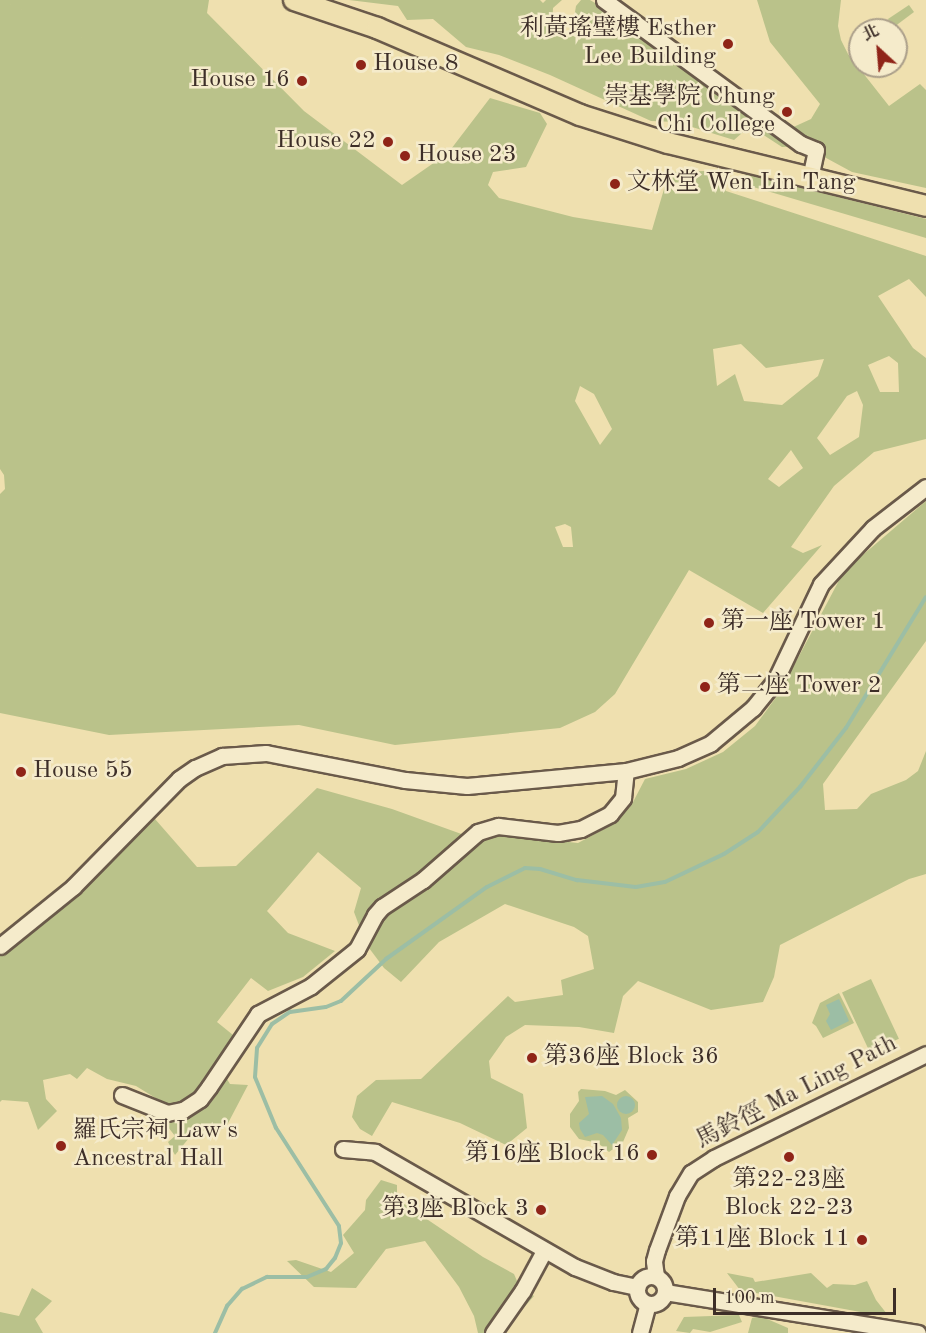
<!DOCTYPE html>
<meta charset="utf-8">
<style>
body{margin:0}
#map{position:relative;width:926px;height:1333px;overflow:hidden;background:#efe0af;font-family:"Old Standard TT","Noto Serif TC",serif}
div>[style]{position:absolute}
.green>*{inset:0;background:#bac28a;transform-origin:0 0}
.water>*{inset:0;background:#9cbea5}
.round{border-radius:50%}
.stream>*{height:4px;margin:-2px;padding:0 2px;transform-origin:2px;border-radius:2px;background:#9cbea5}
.roads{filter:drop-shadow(2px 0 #6a5a4a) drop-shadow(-2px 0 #6a5a4a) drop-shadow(0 2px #6a5a4a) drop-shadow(0 -2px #6a5a4a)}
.minor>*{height:15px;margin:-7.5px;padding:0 7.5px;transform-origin:7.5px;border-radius:7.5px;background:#f5ebcb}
.minor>.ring{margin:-7.5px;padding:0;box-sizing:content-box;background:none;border:15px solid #f5ebcb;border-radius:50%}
.major>*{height:20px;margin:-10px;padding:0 10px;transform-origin:10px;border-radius:10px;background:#efe0af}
.dots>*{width:16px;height:16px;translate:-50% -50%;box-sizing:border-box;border:3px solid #f5ebcb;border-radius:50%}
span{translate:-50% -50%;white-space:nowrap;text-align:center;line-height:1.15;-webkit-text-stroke:5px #f5ebcb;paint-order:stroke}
.poi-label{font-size:24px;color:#3d2e28}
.right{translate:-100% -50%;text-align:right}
.left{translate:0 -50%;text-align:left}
.street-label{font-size:24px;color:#3d2e28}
.north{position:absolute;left:848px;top:18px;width:60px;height:60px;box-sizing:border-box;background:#f5ebcb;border:2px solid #ab9f8a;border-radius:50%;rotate:334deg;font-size:16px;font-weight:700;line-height:24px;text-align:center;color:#3d2e28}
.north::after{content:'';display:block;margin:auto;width:21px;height:27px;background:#8f2418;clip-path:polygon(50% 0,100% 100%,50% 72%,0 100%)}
.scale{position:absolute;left:713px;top:1288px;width:183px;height:27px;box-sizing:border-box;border:3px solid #3d2e28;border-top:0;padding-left:8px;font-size:18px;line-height:21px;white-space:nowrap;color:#3d2e28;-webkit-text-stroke:4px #f5ebcb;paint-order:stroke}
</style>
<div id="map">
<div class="green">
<i style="clip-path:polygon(evenodd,0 0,209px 0,207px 13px,304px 111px,402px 185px,448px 153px,490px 98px,540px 113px,547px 124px,526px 167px,493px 172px,488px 185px,499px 198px,573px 217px,652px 230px,669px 172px,706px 171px,721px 174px,726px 191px,926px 256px,926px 297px,909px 279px,878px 296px,913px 348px,926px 358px,926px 439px,874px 452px,834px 486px,791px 547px,803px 553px,822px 545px,763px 613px,689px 570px,615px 694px,595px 712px,560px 728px,395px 745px,299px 725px,109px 735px,0 713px,0 494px,5px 489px,4px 475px,0 469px,0 0,741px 344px,766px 368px,824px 359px,818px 376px,782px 405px,744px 401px,735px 374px,717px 386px,713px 349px,741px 344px,0 0,889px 356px,898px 363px,899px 392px,880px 392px,868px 365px,889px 356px,0 0,580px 386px,594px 394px,612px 429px,600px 445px,575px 401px,580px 386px,0 0,857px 391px,863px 405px,859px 437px,830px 455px,817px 438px,847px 396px,857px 391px,0 0,791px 450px,803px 468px,779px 487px,768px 479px,791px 450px,0 0,565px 524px,571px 527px,573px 547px,563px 547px,555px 527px,565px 524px)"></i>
<i style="clip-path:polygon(349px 0,540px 0,543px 3px,546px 0,562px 0,553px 8px,552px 32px,571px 36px,576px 6px,581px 0,590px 0,669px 47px,776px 135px,811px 119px,820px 104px,770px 42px,757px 0,841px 0,838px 26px,841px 40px,848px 54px,889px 106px,920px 84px,926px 90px,926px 188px,852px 172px,804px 146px,782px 147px,750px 126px,734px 140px,676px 122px,651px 121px,550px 75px,499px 55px,466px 47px,433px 19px,407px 20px,398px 6px)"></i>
<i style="clip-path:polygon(909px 5px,914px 12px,894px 27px,888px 19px)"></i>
<i style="clip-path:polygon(746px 174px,926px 219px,926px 238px,750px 186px,744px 179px)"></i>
<i style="clip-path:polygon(926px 501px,926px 641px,823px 784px,825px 810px,857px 809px,871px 794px,906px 780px,918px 771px,926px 751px,926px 874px,909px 879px,780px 945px,774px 977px,763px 1002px,711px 1010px,638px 981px,623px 996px,614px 1033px,579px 1027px,525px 1025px,506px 1037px,489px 1061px,491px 1078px,523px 1094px,527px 1128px,506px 1145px,460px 1123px,392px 1102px,372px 1136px,360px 1129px,352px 1117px,357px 1096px,376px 1080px,421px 1079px,508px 996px,515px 1002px,563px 995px,561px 980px,594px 969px,588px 936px,574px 927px,505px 904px,439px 942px,401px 982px,384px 968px,366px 944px,354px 912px,361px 888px,318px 852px,267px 911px,288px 933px,335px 951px,303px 977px,268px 991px,251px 978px,217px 1022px,233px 1035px,245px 1041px,227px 1079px,230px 1084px,248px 1085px,226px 1127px,194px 1132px,175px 1155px,168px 1142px,175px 1136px,168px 1127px,155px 1123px,162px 1102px,136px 1086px,107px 1079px,87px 1068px,77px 1079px,70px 1074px,43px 1080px,46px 1099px,57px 1111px,38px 1130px,28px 1102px,2px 1100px,0 1102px,0 955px,70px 900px,155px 819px,197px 867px,236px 866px,317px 788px,392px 809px,467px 836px,493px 834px,578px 843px,608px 827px,632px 804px,645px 779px,686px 769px,723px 752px,755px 726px,780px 692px,844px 571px)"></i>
<i style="left:871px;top:979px;width:66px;height:32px;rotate:65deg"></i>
<i style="clip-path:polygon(839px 993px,854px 1023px,823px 1038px,816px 1026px,812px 1023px,820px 1003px)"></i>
<i style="clip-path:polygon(581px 1089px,605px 1091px,616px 1095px,625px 1090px,638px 1102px,638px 1112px,628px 1118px,629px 1128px,623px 1142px,609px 1152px,598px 1143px,579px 1139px,570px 1127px,570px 1114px,579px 1101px,578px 1092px)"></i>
<i style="clip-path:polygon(381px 1180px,397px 1185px,397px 1199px,483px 1257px,514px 1274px,520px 1288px,534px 1296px,502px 1333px,478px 1333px,474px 1316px,459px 1287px,425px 1241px,386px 1249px,356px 1288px,314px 1287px,287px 1261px,296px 1260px,331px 1272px,354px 1253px,343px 1235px,365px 1210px,366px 1200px)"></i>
<i style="clip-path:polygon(727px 1273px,753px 1278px,755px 1282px,811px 1273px,827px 1288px,833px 1284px,855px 1285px,867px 1281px,876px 1300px,887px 1314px,866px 1313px,740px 1290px)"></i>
<i style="clip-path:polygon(32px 1288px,52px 1301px,35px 1319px,43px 1333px,0 1333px,0 1312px,19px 1316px)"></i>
<i style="clip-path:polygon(739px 1315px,742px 1322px,710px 1332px,693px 1329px,690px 1333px,676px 1331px,684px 1317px)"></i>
<i style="clip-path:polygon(760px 1316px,788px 1328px,788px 1333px,748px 1333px,752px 1318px)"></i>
</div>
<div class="water">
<i style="clip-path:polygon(839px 999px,849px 1021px,831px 1030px,826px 1021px,830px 1014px,826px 1005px)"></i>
<i style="clip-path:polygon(602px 1096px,613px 1104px,621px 1118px,622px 1130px,612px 1145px,603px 1135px,597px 1133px,585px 1137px,580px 1129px,579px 1123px,589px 1114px,585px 1097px)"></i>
<i class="round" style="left:617px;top:1096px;width:18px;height:18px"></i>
</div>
<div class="stream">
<i style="left:215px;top:1333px;width:30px;rotate:-66deg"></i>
<i style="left:227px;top:1306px;width:23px;rotate:-49deg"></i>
<i style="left:242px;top:1289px;width:28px;rotate:-26deg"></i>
<i style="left:267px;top:1277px;width:40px"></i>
<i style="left:307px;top:1277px;width:21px;rotate:-23deg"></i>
<i style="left:326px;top:1269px;width:14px;rotate:-51deg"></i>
<i style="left:335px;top:1258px;width:16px;rotate:-68deg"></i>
<i style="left:341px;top:1243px;width:17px;rotate:-97deg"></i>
<i style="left:339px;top:1226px;width:117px;rotate:-122.7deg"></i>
<i style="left:276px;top:1128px;width:55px;rotate:-112.4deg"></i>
<i style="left:255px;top:1077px;width:29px;rotate:-86deg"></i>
<i style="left:257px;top:1048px;width:28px;rotate:-58deg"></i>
<i style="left:272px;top:1024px;width:22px;rotate:-34deg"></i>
<i style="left:290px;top:1012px;width:36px;rotate:-8deg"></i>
<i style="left:326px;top:1007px;width:16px;rotate:-22deg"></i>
<i style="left:341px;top:1001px;width:62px;rotate:-43deg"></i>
<i style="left:386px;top:959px;width:124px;rotate:-35.5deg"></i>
<i style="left:487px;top:887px;width:42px;rotate:-26.6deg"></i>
<i style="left:525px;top:868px;width:15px;rotate:4deg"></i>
<i style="left:540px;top:869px;width:39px;rotate:17deg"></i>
<i style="left:577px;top:880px;width:59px;rotate:6.8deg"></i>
<i style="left:636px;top:887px;width:29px;rotate:-10deg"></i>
<i style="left:665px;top:882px;width:65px;rotate:-25.4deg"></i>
<i style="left:724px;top:854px;width:40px;rotate:-32.9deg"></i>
<i style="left:758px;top:832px;width:62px;rotate:-47deg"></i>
<i style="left:800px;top:787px;width:75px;rotate:-52.1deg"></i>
<i style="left:846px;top:728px;width:153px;rotate:-58.6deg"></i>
</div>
<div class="roads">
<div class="minor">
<i style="left:604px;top:0;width:244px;rotate:36.2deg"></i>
<i style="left:801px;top:144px;width:16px;rotate:22deg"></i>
<i style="left:816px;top:150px;width:30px;rotate:102deg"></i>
<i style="left:0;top:946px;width:94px;rotate:-38.9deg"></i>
<i style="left:73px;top:887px;width:151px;rotate:-45.5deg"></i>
<i style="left:179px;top:779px;width:19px;rotate:-35deg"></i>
<i style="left:195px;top:768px;width:30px;rotate:-24deg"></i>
<i style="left:222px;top:756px;width:44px;rotate:-3.9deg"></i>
<i style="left:266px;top:753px;width:142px;rotate:11deg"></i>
<i style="left:405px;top:780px;width:62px;rotate:5.5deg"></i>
<i style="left:467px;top:786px;width:160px;rotate:-5.4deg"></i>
<i style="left:626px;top:771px;width:54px;rotate:-14deg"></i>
<i style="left:678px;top:758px;width:36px;rotate:-24deg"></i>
<i style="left:711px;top:743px;width:55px;rotate:-39.8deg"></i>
<i style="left:753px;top:708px;width:35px;rotate:-51deg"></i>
<i style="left:775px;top:681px;width:107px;rotate:-64.6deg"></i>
<i style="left:821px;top:584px;width:76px;rotate:-47.1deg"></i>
<i style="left:873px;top:528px;width:67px;rotate:-37.7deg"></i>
<i style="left:122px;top:1095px;width:48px;rotate:21.8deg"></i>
<i style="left:167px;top:1113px;width:16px;rotate:-11deg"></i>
<i style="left:183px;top:1110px;width:20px;rotate:-33deg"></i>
<i style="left:200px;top:1099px;width:15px;rotate:-53deg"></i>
<i style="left:209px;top:1087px;width:88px;rotate:-56.1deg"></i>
<i style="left:258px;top:1014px;width:60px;rotate:-27.8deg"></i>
<i style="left:311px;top:986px;width:59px;rotate:-38.8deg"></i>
<i style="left:357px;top:949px;width:38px;rotate:-62deg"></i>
<i style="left:375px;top:915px;width:11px;rotate:-49deg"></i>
<i style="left:382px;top:907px;width:49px;rotate:-33.4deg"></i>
<i style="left:423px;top:880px;width:73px;rotate:-41.1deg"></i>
<i style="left:478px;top:832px;width:21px;rotate:-17deg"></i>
<i style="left:498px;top:826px;width:60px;rotate:6.7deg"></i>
<i style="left:558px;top:833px;width:23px;rotate:-10deg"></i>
<i style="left:581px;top:829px;width:33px;rotate:-27deg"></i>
<i style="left:610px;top:814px;width:21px;rotate:-51deg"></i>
<i style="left:623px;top:798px;width:27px;rotate:-84deg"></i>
<i style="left:343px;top:1149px;width:32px;rotate:5deg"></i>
<i style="left:375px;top:1152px;width:231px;rotate:29.9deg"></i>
<i style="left:575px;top:1267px;width:41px;rotate:21.5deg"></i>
<i style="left:613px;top:1282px;width:25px;rotate:12deg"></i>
<i class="ring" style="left:637px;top:1276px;width:13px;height:13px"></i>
<i style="left:656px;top:1276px;width:15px;rotate:-98deg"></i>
<i style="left:654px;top:1261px;width:11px;rotate:-75deg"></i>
<i style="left:657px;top:1250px;width:58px;rotate:-69.7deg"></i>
<i style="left:677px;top:1196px;width:27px;rotate:-59deg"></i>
<i style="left:691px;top:1173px;width:27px;rotate:-33deg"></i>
<i style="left:714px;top:1158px;width:236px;rotate:-26.1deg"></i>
<i style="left:665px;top:1292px;width:256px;rotate:9.2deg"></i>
<i style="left:493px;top:1333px;width:52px;rotate:-55.1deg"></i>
<i style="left:523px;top:1290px;width:44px;rotate:-61.7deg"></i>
<i style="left:640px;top:1333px;width:30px;rotate:-75deg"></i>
</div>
<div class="major">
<i style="left:294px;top:0;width:88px;rotate:18.6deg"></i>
<i style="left:377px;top:28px;width:221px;rotate:23.2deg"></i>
<i style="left:580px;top:115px;width:92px;rotate:17.7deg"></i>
<i style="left:668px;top:143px;width:266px;rotate:13.7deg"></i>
</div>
</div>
<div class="dots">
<i style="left:728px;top:44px;background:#8f2418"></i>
<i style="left:361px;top:65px;background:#8f2418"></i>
<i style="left:302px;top:81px;background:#8f2418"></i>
<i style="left:787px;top:112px;background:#8f2418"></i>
<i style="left:388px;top:142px;background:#8f2418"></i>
<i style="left:405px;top:156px;background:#8f2418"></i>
<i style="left:615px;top:184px;background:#8f2418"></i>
<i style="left:709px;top:623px;background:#8f2418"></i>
<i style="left:705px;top:687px;background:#8f2418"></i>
<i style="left:21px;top:772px;background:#8f2418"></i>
<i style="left:532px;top:1058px;background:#8f2418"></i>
<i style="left:61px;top:1146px;background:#8f2418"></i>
<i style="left:652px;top:1155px;background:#8f2418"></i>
<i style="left:789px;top:1157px;background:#8f2418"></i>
<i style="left:541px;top:1210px;background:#8f2418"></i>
<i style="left:862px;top:1240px;background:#8f2418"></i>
</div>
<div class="poi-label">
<span class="right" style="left:716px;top:44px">利黃瑤璧樓 Esther<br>Lee Building</span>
<span class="left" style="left:373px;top:65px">House 8</span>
<span class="right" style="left:290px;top:81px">House 16</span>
<span class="right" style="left:775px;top:112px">崇基學院 Chung<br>Chi College</span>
<span class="right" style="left:376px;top:142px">House 22</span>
<span class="left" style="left:417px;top:156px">House 23</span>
<span class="left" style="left:627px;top:184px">文林堂 Wen Lin Tang</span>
<span class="left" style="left:721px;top:623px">第一座 Tower 1</span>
<span class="left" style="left:717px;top:687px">第二座 Tower 2</span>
<span class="left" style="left:33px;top:772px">House 55</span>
<span class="left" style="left:544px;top:1058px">第36座 Block 36</span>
<span class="left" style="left:73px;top:1146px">羅氏宗祠 Law's<br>Ancestral Hall</span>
<span class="right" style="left:640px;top:1155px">第16座 Block 16</span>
<span style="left:789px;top:1195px">第22-23座<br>Block 22-23</span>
<span class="right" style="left:529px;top:1210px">第3座 Block 3</span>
<span class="right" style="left:850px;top:1240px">第11座 Block 11</span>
</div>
<div class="street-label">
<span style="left:797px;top:1093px;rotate:-27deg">馬鈴徑 Ma Ling Path</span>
</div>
<div class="north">北</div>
<div class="scale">100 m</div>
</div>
